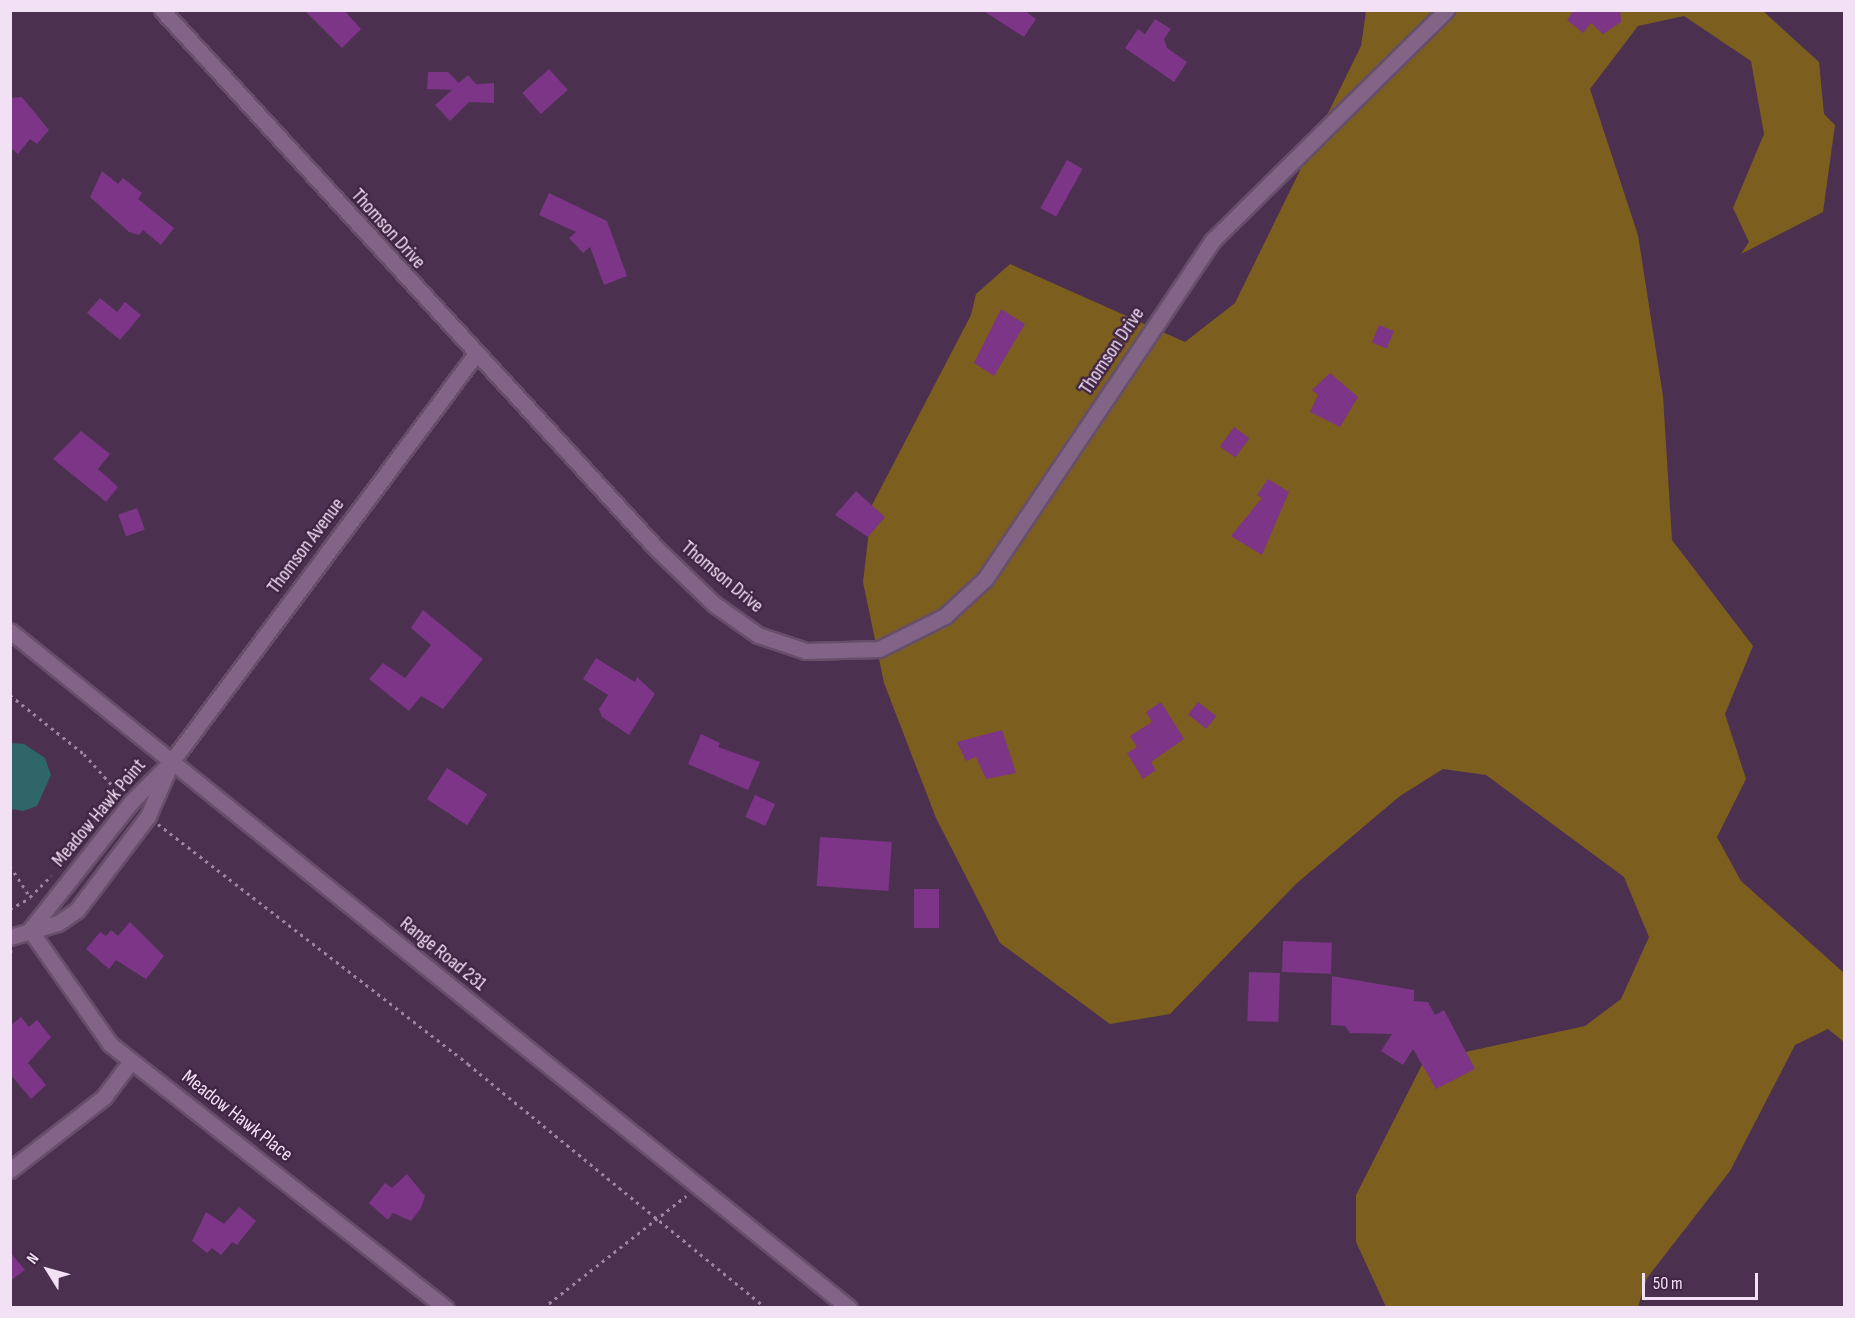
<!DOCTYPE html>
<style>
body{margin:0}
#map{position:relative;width:1855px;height:1318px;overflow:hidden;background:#4b3050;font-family:"Sofia Sans Condensed",sans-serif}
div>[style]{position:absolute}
.green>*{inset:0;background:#7c5e1e}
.water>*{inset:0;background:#2e666a}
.building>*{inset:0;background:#7c3587;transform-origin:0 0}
.path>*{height:3px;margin-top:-1.5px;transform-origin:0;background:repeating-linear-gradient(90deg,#9c859f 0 3px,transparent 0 7.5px)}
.roads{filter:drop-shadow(2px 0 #674f6a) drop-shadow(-2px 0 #674f6a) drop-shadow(0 2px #674f6a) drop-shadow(0 -2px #674f6a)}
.minor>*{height:15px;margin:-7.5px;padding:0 7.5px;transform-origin:7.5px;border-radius:7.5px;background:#826487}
.tertiary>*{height:15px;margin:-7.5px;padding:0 7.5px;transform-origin:7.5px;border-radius:7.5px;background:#826487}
span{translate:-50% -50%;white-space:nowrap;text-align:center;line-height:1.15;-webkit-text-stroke:5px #412545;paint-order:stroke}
.street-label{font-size:20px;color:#f2e0f4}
.frame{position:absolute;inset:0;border:12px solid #f2e0f4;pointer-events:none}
.north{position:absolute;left:18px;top:1240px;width:60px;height:60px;-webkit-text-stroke:4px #412545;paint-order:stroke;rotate:307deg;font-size:16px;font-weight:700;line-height:24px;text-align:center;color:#f2e0f4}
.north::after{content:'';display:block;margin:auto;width:21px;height:27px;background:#f2e0f4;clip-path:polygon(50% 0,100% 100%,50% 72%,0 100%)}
.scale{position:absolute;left:1642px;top:1273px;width:116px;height:27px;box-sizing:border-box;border:3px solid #f2e0f4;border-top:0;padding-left:8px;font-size:18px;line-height:21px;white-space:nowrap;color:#f2e0f4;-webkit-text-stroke:4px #412545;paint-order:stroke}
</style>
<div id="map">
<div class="green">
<i style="clip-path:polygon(1366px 11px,1763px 11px,1819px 62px,1824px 114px,1835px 125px,1823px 212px,1741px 254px,1749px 242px,1733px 208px,1764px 134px,1751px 61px,1684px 16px,1638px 26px,1590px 89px,1638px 235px,1663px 396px,1672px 540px,1753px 646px,1725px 714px,1746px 779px,1717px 837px,1741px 881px,1844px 973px,1844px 1042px,1828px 1029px,1795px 1045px,1730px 1171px,1647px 1278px,1638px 1307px,1386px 1307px,1356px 1242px,1356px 1195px,1424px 1061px,1585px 1026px,1621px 999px,1649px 937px,1624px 877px,1486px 775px,1443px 769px,1400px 796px,1297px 883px,1170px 1014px,1110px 1024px,1000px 943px,936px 818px,884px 683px,863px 582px,872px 505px,971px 315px,976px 294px,1010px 264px,1185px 342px,1235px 303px,1361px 46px)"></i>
</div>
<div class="water">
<i style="clip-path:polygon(11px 743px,24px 744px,45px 758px,51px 775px,37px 806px,23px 811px,11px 809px)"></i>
</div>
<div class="building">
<i style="clip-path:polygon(304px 10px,344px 10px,361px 29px,342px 48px)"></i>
<i style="clip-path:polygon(982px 10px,1024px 10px,1036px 19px,1024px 37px)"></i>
<i style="clip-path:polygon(1574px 10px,1620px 10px,1621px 22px,1603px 34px,1591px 23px,1583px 33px,1567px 20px)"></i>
<i style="clip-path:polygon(1155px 19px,1171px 29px,1164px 39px,1167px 48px,1187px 62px,1174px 82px,1125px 48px,1138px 29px,1145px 34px)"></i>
<i style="left:549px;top:69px;width:28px;height:36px;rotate:48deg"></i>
<i style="clip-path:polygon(428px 72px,448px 72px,459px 83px,468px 75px,476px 84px,494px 83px,494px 103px,469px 102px,450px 121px,435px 105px,452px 90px,427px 89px)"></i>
<i style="clip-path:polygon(22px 97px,49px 130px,37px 144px,30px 139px,18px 154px,10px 147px,10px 98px)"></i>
<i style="left:1067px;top:160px;width:18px;height:55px;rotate:29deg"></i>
<i style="clip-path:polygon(102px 171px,118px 184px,123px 178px,142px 193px,138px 199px,174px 228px,161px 245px,143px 230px,139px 235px,129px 232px,90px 197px)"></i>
<i style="clip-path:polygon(549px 193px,607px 221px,627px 276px,604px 285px,590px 247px,583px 253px,569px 238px,576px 232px,539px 215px)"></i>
<i style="clip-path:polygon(100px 298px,117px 312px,125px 302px,141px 315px,120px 340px,87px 313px)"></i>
<i style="clip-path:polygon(1001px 309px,1025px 324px,994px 376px,974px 363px)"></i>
<i style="left:1379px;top:325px;width:16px;height:19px;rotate:22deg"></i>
<i style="clip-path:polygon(1330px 373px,1358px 397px,1340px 427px,1310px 412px,1318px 395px,1312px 390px)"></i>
<i style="left:1234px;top:427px;width:19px;height:24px;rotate:36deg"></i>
<i style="clip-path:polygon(81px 431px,110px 454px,98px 469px,118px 487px,106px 502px,53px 459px)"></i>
<i style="clip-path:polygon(1268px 479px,1289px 492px,1262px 555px,1231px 536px,1262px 498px,1257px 495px)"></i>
<i style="clip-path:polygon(856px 491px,885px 517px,868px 537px,835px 515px)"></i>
<i style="left:137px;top:508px;width:23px;height:20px;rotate:70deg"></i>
<i style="clip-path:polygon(423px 610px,483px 659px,443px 709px,421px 696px,409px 711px,369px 679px,383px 663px,405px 678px,431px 645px,411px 628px)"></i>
<i style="clip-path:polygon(596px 658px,635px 682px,637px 677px,655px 694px,629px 735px,602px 717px,599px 709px,608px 695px,583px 679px)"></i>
<i style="clip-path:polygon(1161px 702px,1184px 739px,1151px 762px,1156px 770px,1143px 779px,1127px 753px,1137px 747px,1130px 736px,1152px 722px,1146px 712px)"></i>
<i style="left:1198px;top:702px;width:23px;height:16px;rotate:38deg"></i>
<i style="clip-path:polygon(1002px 730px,1016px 773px,986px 779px,976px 757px,966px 761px,957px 742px)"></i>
<i style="clip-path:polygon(701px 734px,720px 743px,718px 747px,760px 762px,748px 790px,688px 764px)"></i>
<i style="left:447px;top:768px;width:48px;height:37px;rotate:33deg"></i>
<i style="left:755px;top:795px;width:22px;height:24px;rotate:24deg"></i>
<i style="left:820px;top:837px;width:72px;height:49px;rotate:4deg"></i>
<i style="left:914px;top:889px;width:25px;height:39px"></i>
<i style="clip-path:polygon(130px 922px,164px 956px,146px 979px,116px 960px,109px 969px,86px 949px,100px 932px,106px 936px,111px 930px,118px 936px)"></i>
<i style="left:1283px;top:941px;width:49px;height:31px;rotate:2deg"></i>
<i style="left:1249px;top:972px;width:31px;height:49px;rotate:2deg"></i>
<i style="clip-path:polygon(1332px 976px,1414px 990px,1414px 1001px,1428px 1002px,1435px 1015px,1444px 1010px,1475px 1069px,1436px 1089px,1413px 1049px,1403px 1065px,1381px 1051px,1392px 1034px,1350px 1033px,1345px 1026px,1331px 1025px)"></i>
<i style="clip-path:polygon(21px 1017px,29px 1027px,37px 1020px,51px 1037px,28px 1063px,46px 1085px,31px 1099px,10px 1074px,10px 1026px)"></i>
<i style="clip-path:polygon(407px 1174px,425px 1196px,421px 1208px,411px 1221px,393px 1213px,388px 1220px,369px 1203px,385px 1183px,392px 1188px)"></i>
<i style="clip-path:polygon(239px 1207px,256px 1221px,237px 1245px,232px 1242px,221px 1255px,212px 1248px,207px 1253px,192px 1241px,206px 1212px,224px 1224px)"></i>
<i style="clip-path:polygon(10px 1252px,25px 1270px,10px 1281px)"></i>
</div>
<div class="path">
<i style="left:10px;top:695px;width:95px;rotate:38.6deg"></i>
<i style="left:84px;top:754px;width:54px;rotate:48deg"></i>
<i style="left:158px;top:824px;width:392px;rotate:37.7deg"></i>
<i style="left:468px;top:1064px;width:385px;rotate:39.3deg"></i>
<i style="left:76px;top:845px;width:67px;rotate:-53.5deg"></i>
<i style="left:10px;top:866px;width:37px;rotate:57deg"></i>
<i style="left:30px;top:897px;width:30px;rotate:-45deg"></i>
<i style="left:10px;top:909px;width:23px;rotate:-29deg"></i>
<i style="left:10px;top:960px;width:10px;rotate:-84deg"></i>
<i style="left:543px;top:1308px;width:182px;rotate:-38.1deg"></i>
</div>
<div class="roads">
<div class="minor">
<i style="left:162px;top:10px;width:732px;rotate:47.44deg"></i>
<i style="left:657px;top:549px;width:79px;rotate:44deg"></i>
<i style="left:714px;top:604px;width:54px;rotate:35.2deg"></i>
<i style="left:758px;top:635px;width:51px;rotate:18.4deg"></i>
<i style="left:806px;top:651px;width:73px;rotate:-1.6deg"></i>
<i style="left:879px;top:649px;width:74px;rotate:-26.6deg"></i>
<i style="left:945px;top:616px;width:54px;rotate:-42.8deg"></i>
<i style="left:985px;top:579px;width:407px;rotate:-56.1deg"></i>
<i style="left:1212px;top:241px;width:329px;rotate:-44.6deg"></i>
<i style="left:30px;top:930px;width:163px;rotate:-51.7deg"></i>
<i style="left:131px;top:802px;width:57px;rotate:-45deg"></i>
<i style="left:171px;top:762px;width:508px;rotate:-53.24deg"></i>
<i style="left:30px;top:930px;width:139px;rotate:54.9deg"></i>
<i style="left:110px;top:1044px;width:427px;rotate:38.2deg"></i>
<i style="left:10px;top:937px;width:50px;rotate:-16.3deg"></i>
<i style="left:58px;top:923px;width:23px;rotate:-34deg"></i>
<i style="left:77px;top:910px;width:118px;rotate:-52.9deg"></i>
<i style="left:148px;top:816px;width:50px;rotate:-66.5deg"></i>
<i style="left:10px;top:1170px;width:119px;rotate:-37.8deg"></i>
<i style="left:104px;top:1097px;width:45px;rotate:-53.1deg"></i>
</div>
<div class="tertiary">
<i style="left:10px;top:631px;width:1078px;rotate:38.9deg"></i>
</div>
</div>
<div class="street-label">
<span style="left:388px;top:229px;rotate:48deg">Thomson Drive</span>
<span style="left:1112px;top:351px;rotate:-56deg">Thomson Drive</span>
<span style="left:306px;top:546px;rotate:-53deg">Thomson Avenue</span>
<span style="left:722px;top:577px;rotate:40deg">Thomson Drive</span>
<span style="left:99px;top:813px;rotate:-50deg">Meadow Hawk Point</span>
<span style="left:443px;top:954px;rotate:39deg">Range Road 231</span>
<span style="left:237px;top:1116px;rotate:38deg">Meadow Hawk Place</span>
</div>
<div class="frame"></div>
<div class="north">N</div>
<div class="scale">50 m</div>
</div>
